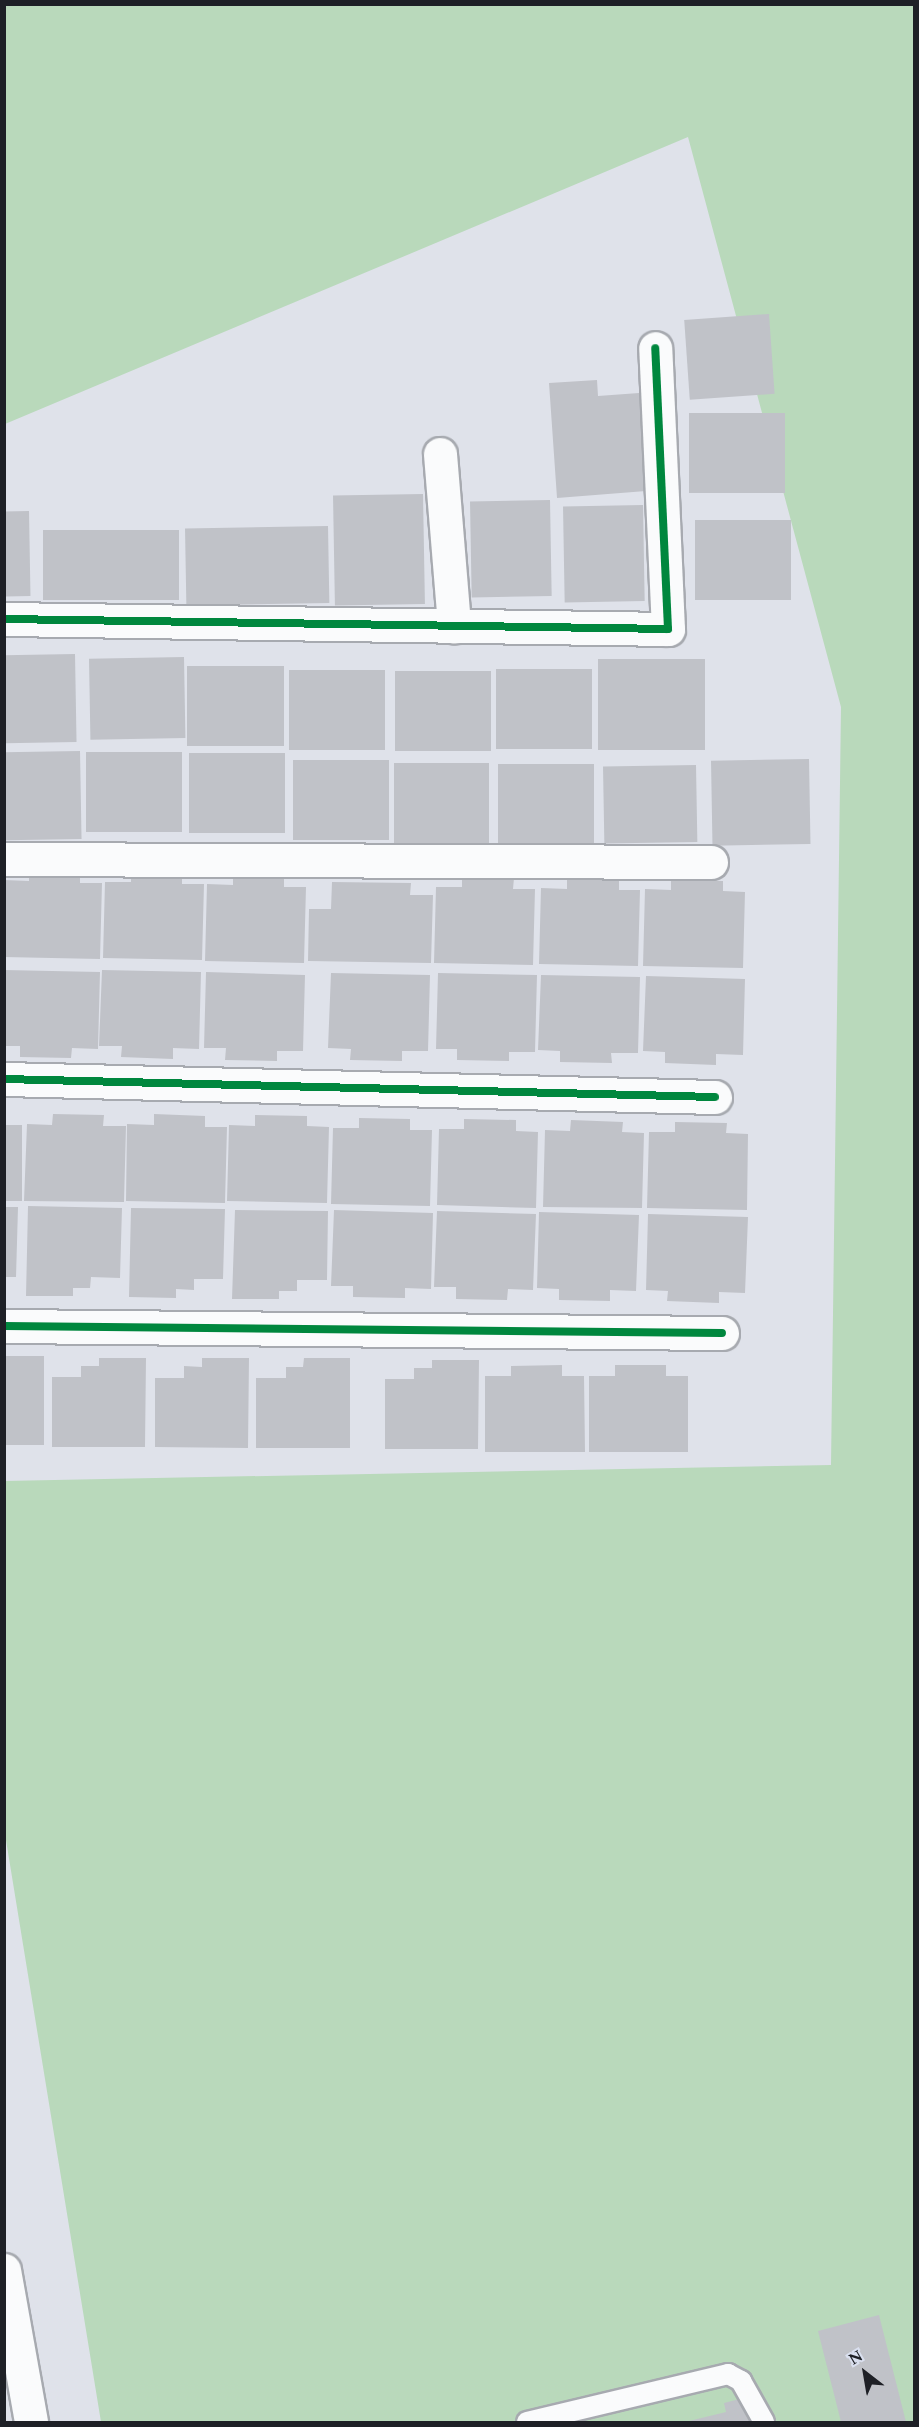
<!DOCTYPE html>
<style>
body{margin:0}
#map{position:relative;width:919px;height:2427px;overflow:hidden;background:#dfe2ea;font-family:Spectral,serif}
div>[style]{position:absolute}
.green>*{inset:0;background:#b9d9bb}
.building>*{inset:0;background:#c0c2c8;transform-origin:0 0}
.roads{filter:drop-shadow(2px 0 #a7aab0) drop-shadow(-2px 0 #a7aab0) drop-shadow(0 2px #a7aab0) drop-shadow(0 -2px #a7aab0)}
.lane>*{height:20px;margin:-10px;padding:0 10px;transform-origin:10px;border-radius:10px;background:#fafbfc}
.street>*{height:33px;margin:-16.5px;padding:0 16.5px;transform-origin:16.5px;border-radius:16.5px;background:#fafbfc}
.cycleway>*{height:8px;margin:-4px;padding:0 4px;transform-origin:4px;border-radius:4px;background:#00873e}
span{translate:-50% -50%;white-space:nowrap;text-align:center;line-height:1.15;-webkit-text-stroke:6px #dae0ef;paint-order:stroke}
.frame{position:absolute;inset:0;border:6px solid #1e2026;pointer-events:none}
.north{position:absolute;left:835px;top:2343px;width:60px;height:60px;-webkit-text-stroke:4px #dae0ef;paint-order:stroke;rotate:329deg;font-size:16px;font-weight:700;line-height:24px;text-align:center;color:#1e2026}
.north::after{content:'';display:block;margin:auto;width:21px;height:27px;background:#1e2026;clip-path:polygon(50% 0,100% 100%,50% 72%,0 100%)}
</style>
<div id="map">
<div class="green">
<i style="clip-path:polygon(5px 5px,914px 5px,914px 2422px,101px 2422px,5px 1834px,4px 1481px,831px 1465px,841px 707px,688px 137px,5px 424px)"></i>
</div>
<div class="building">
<i style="left:769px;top:314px;width:80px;height:85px;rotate:86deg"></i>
<i style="clip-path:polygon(597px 380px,598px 396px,639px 393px,646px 491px,557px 498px,549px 383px)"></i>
<i style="left:689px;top:413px;width:96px;height:80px"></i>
<i style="left:423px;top:494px;width:110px;height:90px;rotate:89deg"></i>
<i style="left:550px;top:500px;width:96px;height:80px;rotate:89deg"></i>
<i style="left:643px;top:505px;width:96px;height:80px;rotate:89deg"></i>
<i style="left:29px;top:511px;width:85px;height:25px;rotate:89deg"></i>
<i style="left:791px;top:520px;width:80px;height:96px;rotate:90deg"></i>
<i style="left:328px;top:526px;width:77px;height:143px;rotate:89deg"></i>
<i style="left:43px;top:530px;width:136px;height:70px"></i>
<i style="left:75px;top:654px;width:88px;height:71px;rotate:89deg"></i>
<i style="left:184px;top:657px;width:81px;height:95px;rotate:89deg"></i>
<i style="left:705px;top:659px;width:91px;height:107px;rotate:90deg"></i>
<i style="left:187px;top:666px;width:97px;height:80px"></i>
<i style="left:496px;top:669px;width:96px;height:80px"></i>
<i style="left:289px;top:670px;width:96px;height:80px"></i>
<i style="left:395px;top:671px;width:96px;height:80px"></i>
<i style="left:80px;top:751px;width:88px;height:76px;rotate:89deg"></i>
<i style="left:86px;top:752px;width:96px;height:80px"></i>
<i style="left:285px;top:753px;width:80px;height:96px;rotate:90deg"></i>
<i style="left:809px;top:759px;width:85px;height:98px;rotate:89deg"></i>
<i style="left:293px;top:760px;width:96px;height:80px"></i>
<i style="left:489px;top:763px;width:80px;height:95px;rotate:90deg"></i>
<i style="left:498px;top:764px;width:96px;height:80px"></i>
<i style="left:696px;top:765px;width:77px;height:93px;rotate:89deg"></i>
<i style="clip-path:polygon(29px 871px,80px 871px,80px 883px,102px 883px,100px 959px,4px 957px,4px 880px,29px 881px)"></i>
<i style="clip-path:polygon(131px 872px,182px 873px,182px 884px,204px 884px,202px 960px,103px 958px,105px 882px,131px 882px)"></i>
<i style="clip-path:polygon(233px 875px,284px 876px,284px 887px,306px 887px,304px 963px,205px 961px,207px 884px,233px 885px)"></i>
<i style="clip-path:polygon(462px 877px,514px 878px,513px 889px,535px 889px,533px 965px,434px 963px,436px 887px,462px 887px)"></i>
<i style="clip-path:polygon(567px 878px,619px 880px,619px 890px,640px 890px,638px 966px,539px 964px,541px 888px,567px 889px)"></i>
<i style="clip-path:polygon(671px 880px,723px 881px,723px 891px,745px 892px,743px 968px,643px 966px,645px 889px,671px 890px)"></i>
<i style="clip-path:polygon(332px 882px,411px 883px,410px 895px,433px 895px,431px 963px,308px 961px,309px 909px,331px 909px)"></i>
<i style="clip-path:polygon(4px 970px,100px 972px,98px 1049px,72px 1048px,71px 1058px,20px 1057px,20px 1046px,4px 1046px)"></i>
<i style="clip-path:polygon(102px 970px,201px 972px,199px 1049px,173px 1048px,173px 1059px,121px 1057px,122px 1046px,99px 1046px)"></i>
<i style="clip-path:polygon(206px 972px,305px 975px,303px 1051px,277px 1051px,277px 1061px,225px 1060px,226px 1048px,204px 1048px)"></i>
<i style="clip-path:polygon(331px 973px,430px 975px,428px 1051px,402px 1051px,402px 1061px,350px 1060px,351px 1049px,328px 1048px)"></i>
<i style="clip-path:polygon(438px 973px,537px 975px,535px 1052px,509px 1052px,509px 1061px,457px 1060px,457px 1049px,436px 1049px)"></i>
<i style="clip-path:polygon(541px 975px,640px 977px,638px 1053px,611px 1053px,612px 1063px,560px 1062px,560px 1051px,538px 1050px)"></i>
<i style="clip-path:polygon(646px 976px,745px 979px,743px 1055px,716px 1054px,716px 1065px,665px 1063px,665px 1052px,643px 1051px)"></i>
<i style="clip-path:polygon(53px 1114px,104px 1115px,103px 1126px,126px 1126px,124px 1202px,24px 1201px,27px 1124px,52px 1125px)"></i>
<i style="clip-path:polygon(154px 1114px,205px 1116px,205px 1127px,227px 1127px,225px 1203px,126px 1201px,127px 1124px,154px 1125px)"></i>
<i style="clip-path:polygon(255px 1115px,307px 1116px,307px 1126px,329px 1127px,327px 1203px,227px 1201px,229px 1125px,255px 1126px)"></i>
<i style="clip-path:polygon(359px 1118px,410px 1119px,410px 1130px,432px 1130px,430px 1206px,331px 1204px,333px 1128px,359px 1128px)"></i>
<i style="clip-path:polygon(464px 1119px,516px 1120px,516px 1131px,538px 1132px,536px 1208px,437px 1205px,439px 1129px,464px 1129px)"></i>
<i style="clip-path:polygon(571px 1120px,623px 1122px,622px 1132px,644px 1133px,642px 1208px,543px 1207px,545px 1130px,570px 1131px)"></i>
<i style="clip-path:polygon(675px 1122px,727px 1123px,726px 1133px,748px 1134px,747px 1210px,647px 1208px,649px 1132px,675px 1132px)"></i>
<i style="left:4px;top:1125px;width:18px;height:76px"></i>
<i style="clip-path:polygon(28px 1206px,122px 1208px,120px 1278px,91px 1277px,90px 1288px,73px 1288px,73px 1296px,26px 1296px)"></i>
<i style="clip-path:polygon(4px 1207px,18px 1207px,16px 1277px,4px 1277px)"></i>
<i style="clip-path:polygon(131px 1208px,225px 1209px,223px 1279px,194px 1279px,194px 1290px,176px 1289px,176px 1298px,129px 1297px)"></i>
<i style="clip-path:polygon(235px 1210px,328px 1211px,327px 1280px,297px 1280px,297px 1291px,279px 1291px,279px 1299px,232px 1299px)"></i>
<i style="clip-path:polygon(334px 1210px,433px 1213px,431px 1289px,405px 1288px,405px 1298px,353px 1297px,353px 1286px,331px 1286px)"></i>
<i style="clip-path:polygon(437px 1211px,536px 1214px,533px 1290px,508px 1289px,507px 1300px,456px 1299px,456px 1287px,434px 1287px)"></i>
<i style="clip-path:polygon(539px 1212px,639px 1215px,636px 1291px,610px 1290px,610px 1301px,559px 1300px,559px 1289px,537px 1288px)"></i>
<i style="clip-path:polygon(648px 1214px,748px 1217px,745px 1293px,719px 1292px,719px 1303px,667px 1301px,668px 1291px,646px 1290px)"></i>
<i style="left:4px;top:1356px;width:40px;height:89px"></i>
<i style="clip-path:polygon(99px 1358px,146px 1358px,145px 1447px,52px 1447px,52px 1377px,81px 1377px,81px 1366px,99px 1366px)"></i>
<i style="clip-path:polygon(202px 1358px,249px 1358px,248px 1448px,155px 1447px,155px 1378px,184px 1378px,184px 1366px,202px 1367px)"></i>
<i style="clip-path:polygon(304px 1358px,350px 1358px,350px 1448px,256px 1448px,256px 1378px,286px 1378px,286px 1367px,303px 1367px)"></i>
<i style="clip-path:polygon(432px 1360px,479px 1360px,478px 1449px,385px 1449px,385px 1379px,414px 1379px,414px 1368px,432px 1368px)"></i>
<i style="clip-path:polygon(562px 1365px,562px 1376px,584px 1376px,585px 1452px,485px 1452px,485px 1376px,511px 1376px,511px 1366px)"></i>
<i style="clip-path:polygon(615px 1365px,666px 1365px,666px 1376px,688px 1376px,688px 1452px,589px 1452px,589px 1376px,615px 1376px)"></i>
<i style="clip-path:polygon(879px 2315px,906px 2422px,841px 2422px,818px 2331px)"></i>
<i style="clip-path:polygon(751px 2396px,758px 2422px,685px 2422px,726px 2412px,724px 2403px)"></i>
</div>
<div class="roads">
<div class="lane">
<i style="left:527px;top:2422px;width:207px;rotate:-13.4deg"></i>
<i style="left:728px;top:2374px;width:15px;rotate:28deg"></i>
<i style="left:741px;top:2381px;width:47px;rotate:60.7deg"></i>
</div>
<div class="street">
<i style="left:440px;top:454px;width:173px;rotate:85.3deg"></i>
<i style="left:4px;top:619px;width:664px;rotate:0.86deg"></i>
<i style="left:668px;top:629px;width:281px;rotate:-92.6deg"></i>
<i style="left:4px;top:859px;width:707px;rotate:0.24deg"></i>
<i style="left:4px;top:1079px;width:711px;rotate:1.45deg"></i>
<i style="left:4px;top:1326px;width:718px;rotate:0.56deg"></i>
<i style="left:4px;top:2270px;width:154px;rotate:79.9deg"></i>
</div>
</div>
<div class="cycleway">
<i style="left:4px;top:619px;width:664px;rotate:0.86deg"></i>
<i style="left:668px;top:629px;width:281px;rotate:-92.6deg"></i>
<i style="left:4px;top:1079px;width:711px;rotate:1.45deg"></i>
<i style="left:4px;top:1326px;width:718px;rotate:0.56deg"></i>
</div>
<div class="frame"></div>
<div class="north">N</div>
</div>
